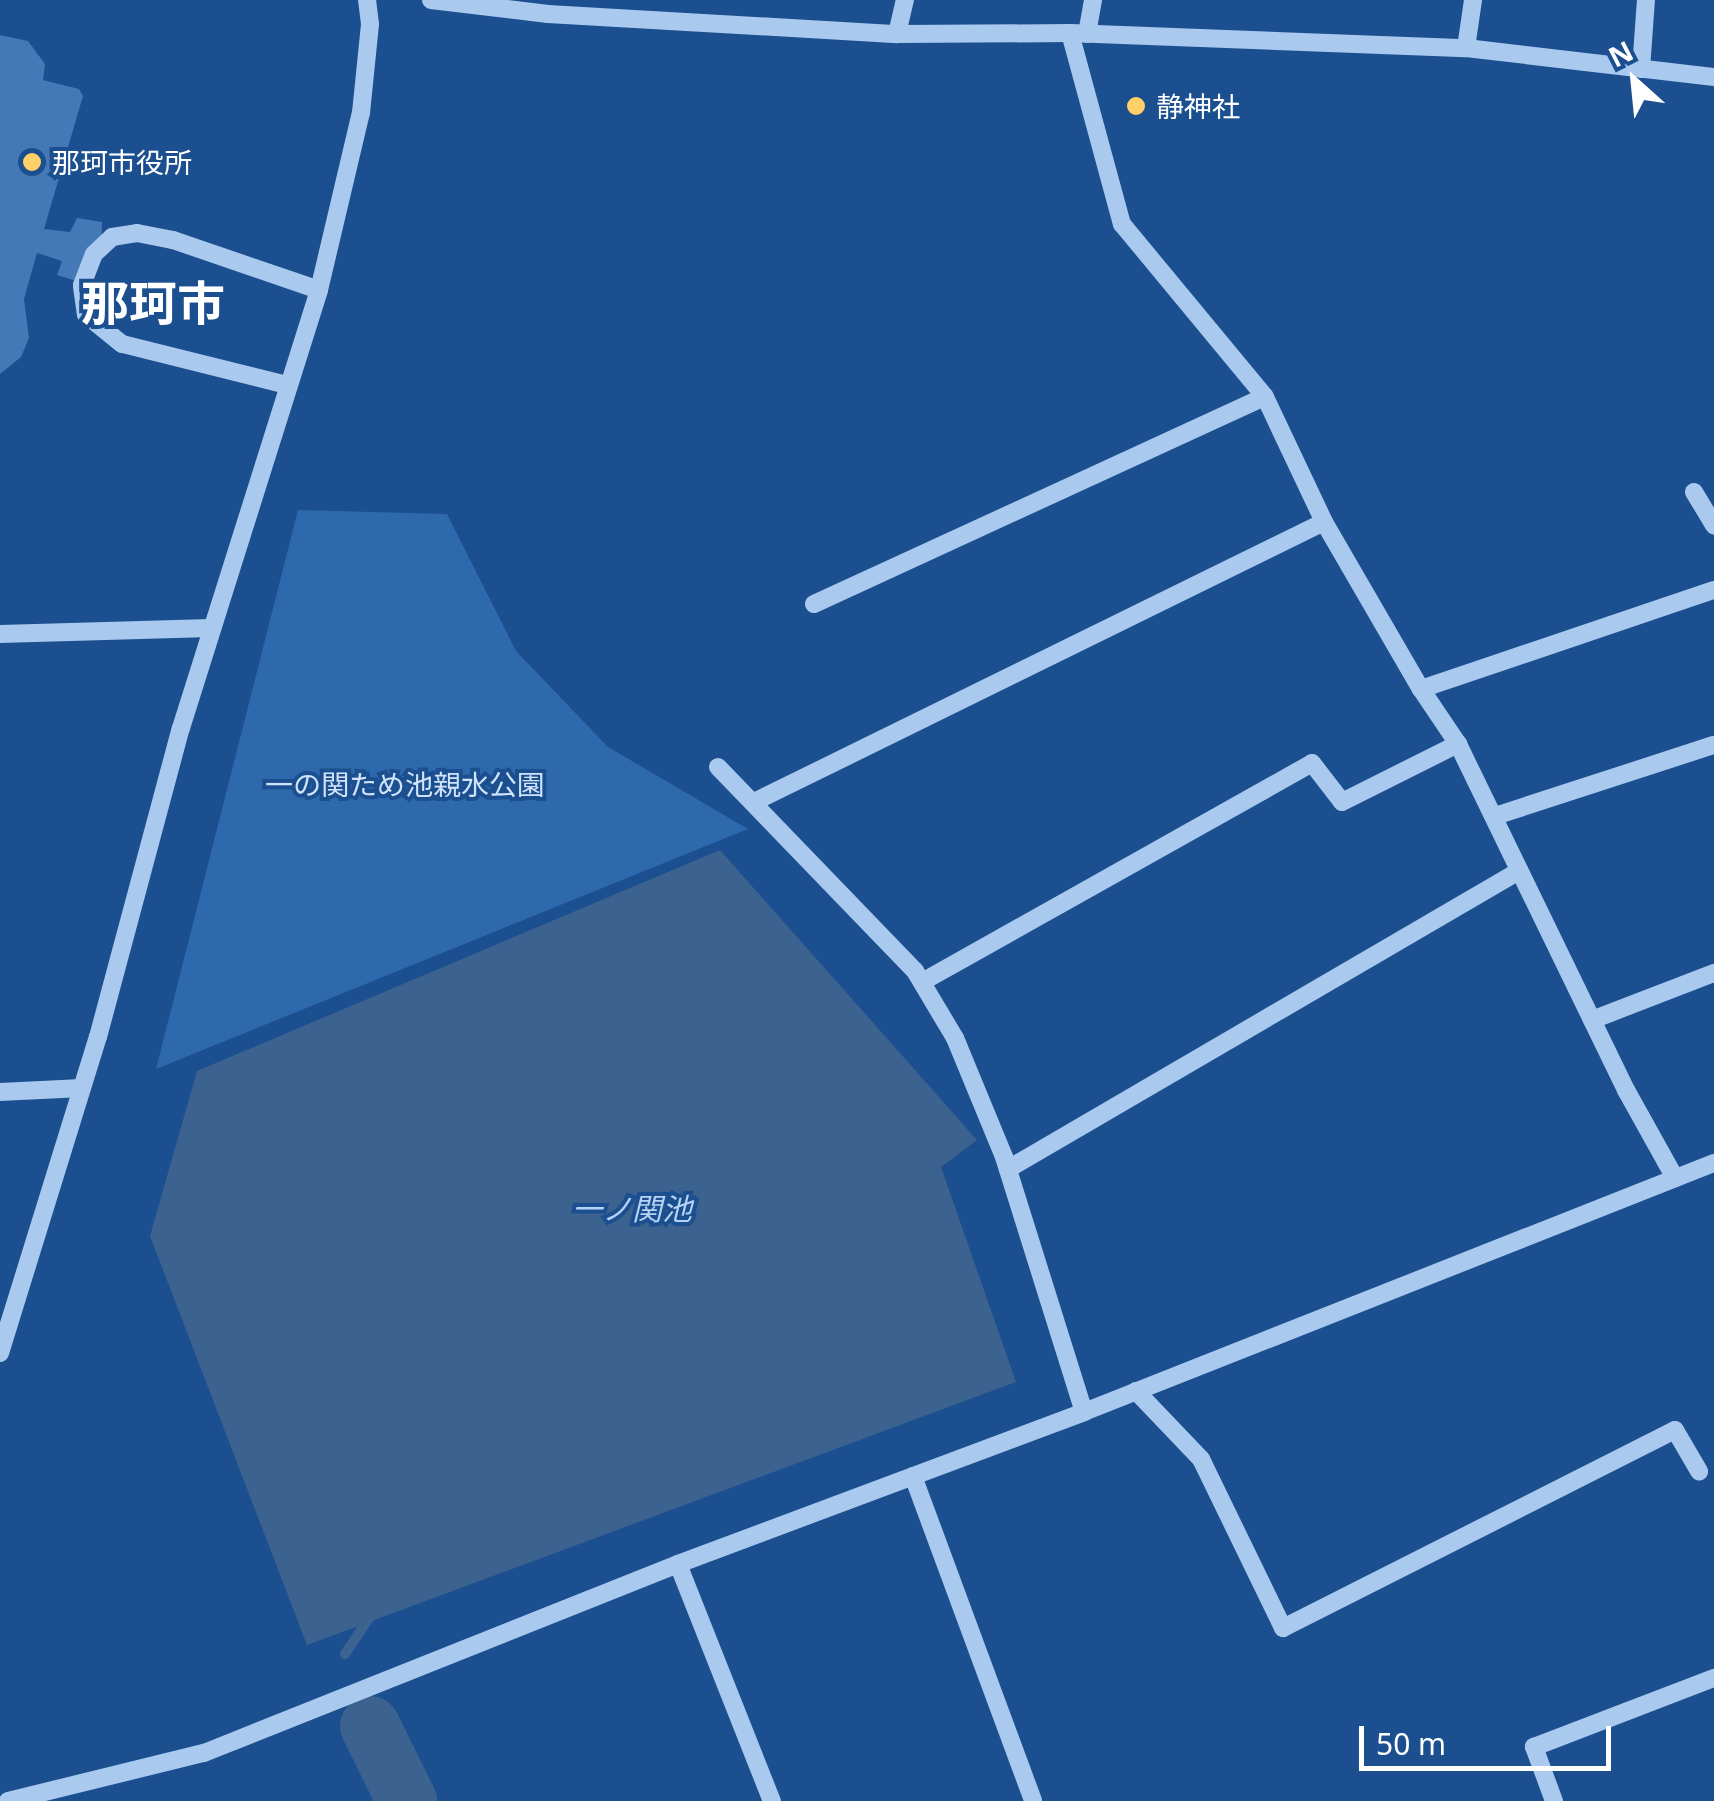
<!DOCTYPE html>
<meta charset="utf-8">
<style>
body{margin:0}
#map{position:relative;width:1714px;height:1801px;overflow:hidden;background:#1b4f8f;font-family:"Noto Sans","Noto Sans JP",sans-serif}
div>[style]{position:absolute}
.green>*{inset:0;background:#2e69ad}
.water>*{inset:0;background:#3c6290}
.stream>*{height:10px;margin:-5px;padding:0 5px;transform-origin:5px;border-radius:5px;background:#3c6290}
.river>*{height:60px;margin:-30px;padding:0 30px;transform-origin:30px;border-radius:30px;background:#3c6290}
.building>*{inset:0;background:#4478b7}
.minor>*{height:18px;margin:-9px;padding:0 9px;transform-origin:9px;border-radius:9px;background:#a9c9ee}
.dots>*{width:28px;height:28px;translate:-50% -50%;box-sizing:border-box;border:5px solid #1b4f8f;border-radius:50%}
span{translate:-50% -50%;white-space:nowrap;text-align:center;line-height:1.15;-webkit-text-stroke:8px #1b4f8f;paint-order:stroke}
.poi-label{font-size:28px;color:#fff}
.left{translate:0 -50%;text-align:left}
.park-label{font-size:28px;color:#cfe3fa}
.water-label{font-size:30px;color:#b5d3f5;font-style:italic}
.town-label{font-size:48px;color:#fff;font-weight:700}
.north{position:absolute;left:1584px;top:30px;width:100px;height:100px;-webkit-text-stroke:8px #1b4f8f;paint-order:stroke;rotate:333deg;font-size:28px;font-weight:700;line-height:40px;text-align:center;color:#fff}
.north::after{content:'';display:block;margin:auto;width:35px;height:45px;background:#fff;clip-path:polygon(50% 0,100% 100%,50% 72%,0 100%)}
.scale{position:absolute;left:1359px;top:1726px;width:252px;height:45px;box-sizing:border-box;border:5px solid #fff;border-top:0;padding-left:12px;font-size:30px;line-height:35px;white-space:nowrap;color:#fff;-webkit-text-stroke:8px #1b4f8f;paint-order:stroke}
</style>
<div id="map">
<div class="green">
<i style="clip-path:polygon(298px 510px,447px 514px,516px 651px,608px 747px,748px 829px,156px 1069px)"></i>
</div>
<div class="water">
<i style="clip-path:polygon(720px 850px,977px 1140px,941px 1167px,1016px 1382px,307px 1645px,150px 1236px,197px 1071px)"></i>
</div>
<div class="stream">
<i style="left:345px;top:1654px;width:47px;rotate:-56.3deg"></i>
</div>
<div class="river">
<i style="left:370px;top:1726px;width:84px;rotate:63.7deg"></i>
</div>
<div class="building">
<i style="clip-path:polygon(0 35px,28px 41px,45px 64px,43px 80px,79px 89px,83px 96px,44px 229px,70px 232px,77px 218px,102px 222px,101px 257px,86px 284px,57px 275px,62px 261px,37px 253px,24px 299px,29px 338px,21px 357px,0 374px)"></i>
</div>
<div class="minor">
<i style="left:431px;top:0;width:118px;rotate:6.8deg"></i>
<i style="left:548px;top:14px;width:350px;rotate:3.3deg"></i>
<i style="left:897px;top:34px;width:173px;rotate:-0.3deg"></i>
<i style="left:1070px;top:33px;width:396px;rotate:2.2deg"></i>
<i style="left:1466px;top:48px;width:250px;rotate:6.7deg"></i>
<i style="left:1070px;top:33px;width:198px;rotate:74.8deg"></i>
<i style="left:1122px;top:224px;width:224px;rotate:50.4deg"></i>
<i style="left:1265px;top:397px;width:138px;rotate:64.7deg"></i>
<i style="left:1324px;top:522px;width:193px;rotate:59.9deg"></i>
<i style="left:1421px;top:689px;width:66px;rotate:56.1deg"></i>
<i style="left:1458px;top:744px;width:385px;rotate:64.1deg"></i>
<i style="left:1626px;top:1090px;width:101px;rotate:60.9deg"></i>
<i style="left:897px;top:34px;width:35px;rotate:-77deg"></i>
<i style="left:1087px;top:34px;width:35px;rotate:-80deg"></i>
<i style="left:1466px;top:48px;width:49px;rotate:-81.7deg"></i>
<i style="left:1641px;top:69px;width:69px;rotate:-85.9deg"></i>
<i style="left:287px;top:385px;width:170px;rotate:-166deg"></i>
<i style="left:122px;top:344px;width:46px;rotate:-141.1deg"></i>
<i style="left:86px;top:315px;width:30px;rotate:-98deg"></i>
<i style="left:82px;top:285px;width:33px;rotate:-69deg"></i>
<i style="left:94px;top:254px;width:25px;rotate:-43deg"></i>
<i style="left:112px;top:237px;width:25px;rotate:-9deg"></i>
<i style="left:137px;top:233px;width:37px;rotate:11deg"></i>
<i style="left:173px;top:240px;width:154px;rotate:18.9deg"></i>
<i style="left:1694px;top:492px;width:39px;rotate:59deg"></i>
<i style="left:814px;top:604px;width:496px;rotate:-24.7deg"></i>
<i style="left:0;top:634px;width:211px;rotate:-1.6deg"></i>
<i style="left:1421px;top:689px;width:309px;rotate:-18.7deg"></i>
<i style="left:718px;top:767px;width:284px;rotate:46deg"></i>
<i style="left:915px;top:971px;width:78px;rotate:59.2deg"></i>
<i style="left:955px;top:1038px;width:129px;rotate:67.6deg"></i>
<i style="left:1004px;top:1157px;width:267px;rotate:72.6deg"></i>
<i style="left:754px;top:802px;width:635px;rotate:-26.16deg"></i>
<i style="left:1495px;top:816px;width:230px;rotate:-18deg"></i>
<i style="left:922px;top:982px;width:447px;rotate:-29.3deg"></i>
<i style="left:1312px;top:763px;width:49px;rotate:52.4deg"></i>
<i style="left:1342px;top:802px;width:130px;rotate:-26.6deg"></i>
<i style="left:1592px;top:1020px;width:131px;rotate:-21.1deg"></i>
<i style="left:0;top:1092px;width:82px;rotate:-2.8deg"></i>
<i style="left:1008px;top:1169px;width:592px;rotate:-30.25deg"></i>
<i style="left:0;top:1353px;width:331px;rotate:-72.8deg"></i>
<i style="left:98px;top:1037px;width:320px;rotate:-75deg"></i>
<i style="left:181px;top:728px;width:459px;rotate:-72.5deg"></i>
<i style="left:319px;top:290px;width:182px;rotate:-76.7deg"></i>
<i style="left:361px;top:113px;width:89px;rotate:-84.2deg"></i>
<i style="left:370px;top:24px;width:24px;rotate:-97deg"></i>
<i style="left:1136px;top:1391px;width:94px;rotate:46.3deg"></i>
<i style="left:1201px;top:1459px;width:188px;rotate:64.1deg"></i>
<i style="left:1283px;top:1628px;width:439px;rotate:-26.8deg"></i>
<i style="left:1675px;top:1430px;width:48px;rotate:59.7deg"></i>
<i style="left:913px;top:1476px;width:346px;rotate:69.7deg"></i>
<i style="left:678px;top:1564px;width:255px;rotate:68.4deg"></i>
<i style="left:8px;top:1801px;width:202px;rotate:-13.8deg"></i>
<i style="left:204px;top:1753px;width:510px;rotate:-21.74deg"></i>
<i style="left:678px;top:1564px;width:434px;rotate:-20.5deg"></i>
<i style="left:1084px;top:1412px;width:677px;rotate:-21.57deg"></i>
<i style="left:1554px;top:1801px;width:58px;rotate:-110.3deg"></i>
<i style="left:1534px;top:1747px;width:193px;rotate:-21deg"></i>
</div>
<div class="dots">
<i style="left:1136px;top:106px;background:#ffd166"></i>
<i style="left:32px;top:162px;background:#ffd166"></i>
</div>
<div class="poi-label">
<span class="left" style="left:1156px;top:106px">静神社</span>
<span class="left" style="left:52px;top:162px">那珂市役所</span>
</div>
<div class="park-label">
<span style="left:405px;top:784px">一の関ため池親水公園</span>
</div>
<div class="water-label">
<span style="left:632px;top:1209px">一ノ関池</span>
</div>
<div class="town-label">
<span style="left:153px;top:303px">那珂市</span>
</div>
<div class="north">N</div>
<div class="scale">50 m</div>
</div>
